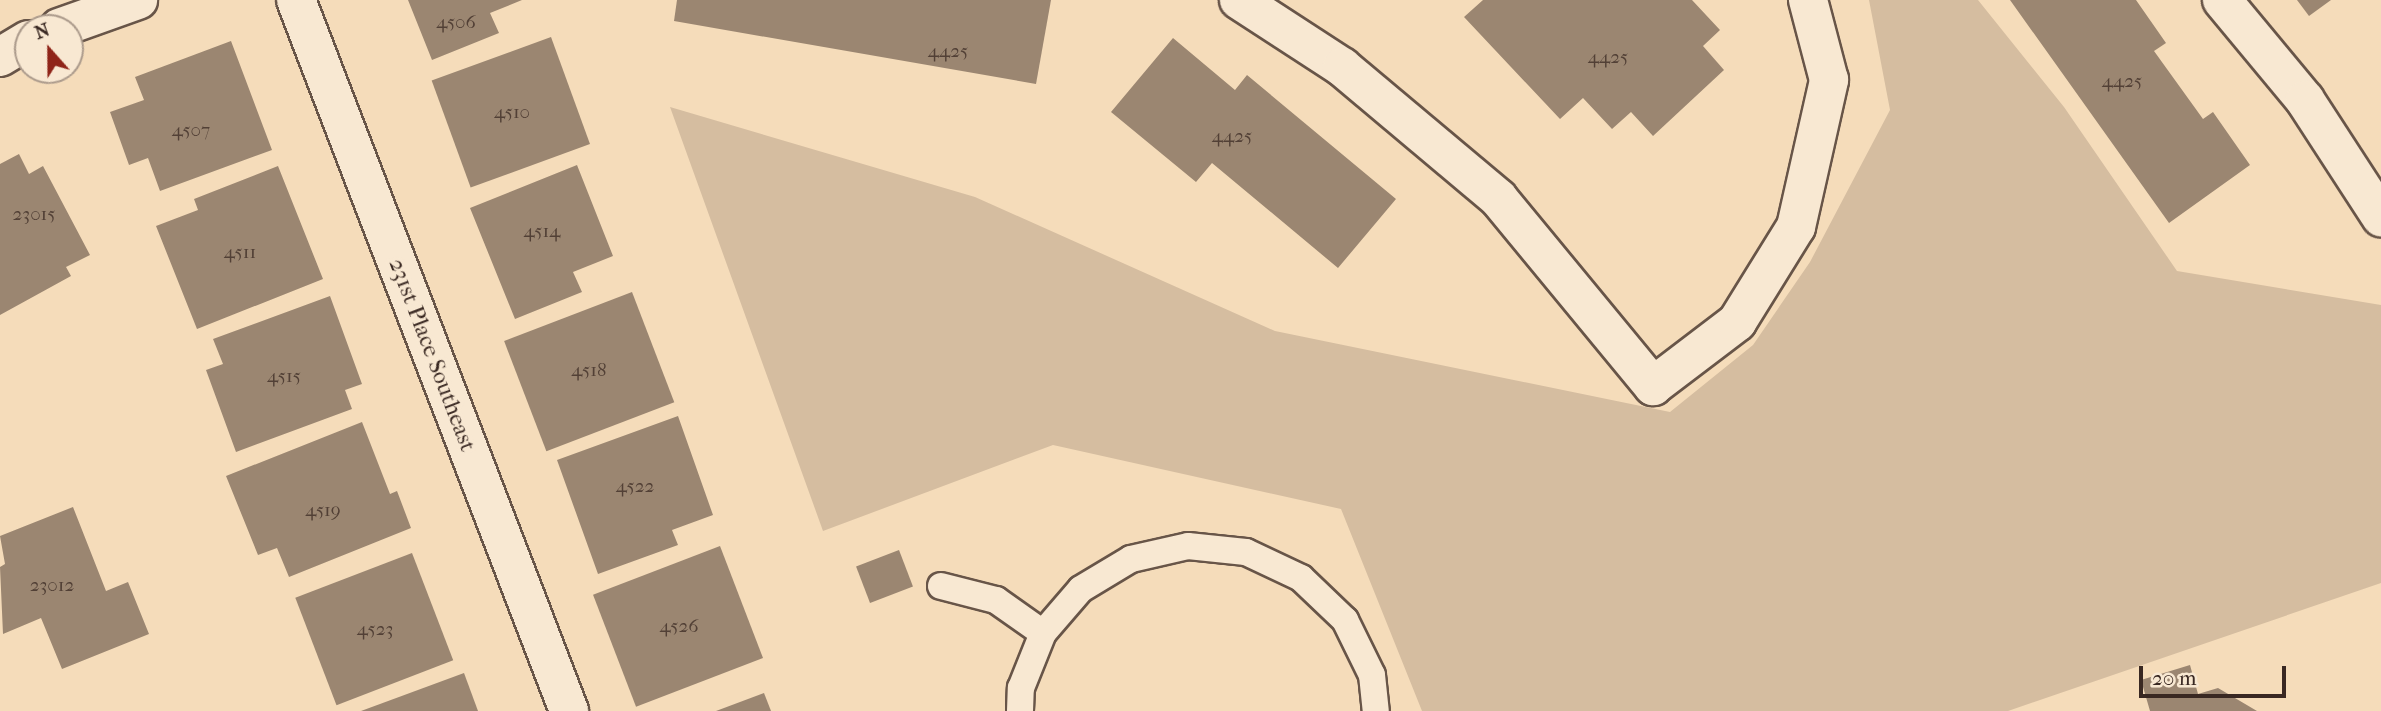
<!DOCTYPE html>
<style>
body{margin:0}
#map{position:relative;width:2381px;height:711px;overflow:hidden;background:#f5dcba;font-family:"IM FELL French Canon",serif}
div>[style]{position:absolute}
.green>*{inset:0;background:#d5bda0}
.building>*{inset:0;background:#9b8671;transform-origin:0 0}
.roads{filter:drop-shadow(2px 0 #685548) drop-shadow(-2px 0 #685548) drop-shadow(0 2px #685548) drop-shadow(0 -2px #685548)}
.lane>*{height:26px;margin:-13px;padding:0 13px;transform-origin:13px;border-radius:13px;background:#f8e8d2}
.street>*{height:38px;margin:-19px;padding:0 19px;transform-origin:19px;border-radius:19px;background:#f8e8d2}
span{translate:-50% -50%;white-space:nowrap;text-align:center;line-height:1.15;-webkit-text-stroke:7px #f8e8d2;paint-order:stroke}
.number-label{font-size:19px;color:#524036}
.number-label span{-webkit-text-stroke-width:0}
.street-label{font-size:23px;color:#392822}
.north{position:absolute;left:14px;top:14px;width:70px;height:70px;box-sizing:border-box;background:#f8e8d2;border:2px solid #ac9b8c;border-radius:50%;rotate:339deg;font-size:19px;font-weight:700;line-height:28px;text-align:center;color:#392822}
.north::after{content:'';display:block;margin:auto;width:24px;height:32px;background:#8f2418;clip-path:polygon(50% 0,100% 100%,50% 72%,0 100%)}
.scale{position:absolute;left:2139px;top:666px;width:147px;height:32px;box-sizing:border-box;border:4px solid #392822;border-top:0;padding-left:9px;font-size:21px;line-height:24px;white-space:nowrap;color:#392822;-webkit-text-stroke:5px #f8e8d2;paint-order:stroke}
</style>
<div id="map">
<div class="green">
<i style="clip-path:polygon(1869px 0,1978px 0,2064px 107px,2177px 271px,2381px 305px,2381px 583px,2008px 711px,1422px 711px,1341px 509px,1053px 445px,823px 531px,670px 107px,975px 197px,1275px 331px,1670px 412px,1753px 345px,1810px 262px,1890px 110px)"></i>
</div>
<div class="building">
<i style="clip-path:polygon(408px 0,522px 0,490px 13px,499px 33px,432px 60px)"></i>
<i style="clip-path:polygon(677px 0,1051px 0,1036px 84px,674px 21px)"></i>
<i style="clip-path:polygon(1483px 0,1692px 0,1720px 30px,1703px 46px,1724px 70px,1653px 136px,1631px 112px,1612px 129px,1583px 98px,1560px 119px,1464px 17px)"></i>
<i style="clip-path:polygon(2010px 0,2136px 0,2166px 43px,2154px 51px,2203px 119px,2213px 112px,2250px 165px,2169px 223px)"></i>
<i style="clip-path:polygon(2297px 0,2331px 0,2309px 16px)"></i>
<i style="left:551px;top:37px;width:114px;height:127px;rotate:70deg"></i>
<i style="clip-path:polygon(1173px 38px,1235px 90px,1247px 75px,1396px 199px,1338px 268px,1212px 163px,1196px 182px,1111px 112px)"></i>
<i style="clip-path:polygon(231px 41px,272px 150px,160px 191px,148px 158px,129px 165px,110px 112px,144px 100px,135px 77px)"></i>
<i style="clip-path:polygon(19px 154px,29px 174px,43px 166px,90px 255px,66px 267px,71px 276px,0 315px,0 164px)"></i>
<i style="clip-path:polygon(577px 165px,613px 256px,573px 272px,582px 292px,515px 319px,470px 208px)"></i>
<i style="clip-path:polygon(278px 166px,323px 279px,197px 329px,156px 226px,198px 210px,194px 199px)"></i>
<i style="left:632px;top:292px;width:118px;height:137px;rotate:69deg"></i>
<i style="clip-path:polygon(330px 296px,362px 384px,345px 390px,352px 409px,236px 452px,206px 370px,223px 364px,213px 339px)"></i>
<i style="clip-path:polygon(678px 416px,713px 515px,672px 530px,678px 545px,598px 574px,557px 460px)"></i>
<i style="clip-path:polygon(362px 422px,390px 494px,397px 491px,411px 528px,289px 577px,277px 548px,258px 555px,226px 476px)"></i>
<i style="clip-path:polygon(73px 507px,106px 591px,128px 582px,149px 634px,62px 669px,41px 618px,3px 634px,0 567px,5px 564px,0 536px)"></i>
<i style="left:720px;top:546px;width:120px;height:136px;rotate:69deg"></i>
<i style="left:899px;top:550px;width:39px;height:46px;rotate:69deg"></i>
<i style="left:412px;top:553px;width:115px;height:125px;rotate:69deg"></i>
<i style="clip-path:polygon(2190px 665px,2198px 694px,2218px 688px,2257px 711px,2150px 711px,2141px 680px)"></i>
<i style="clip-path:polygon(464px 673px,478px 711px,361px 711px)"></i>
<i style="clip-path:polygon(764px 693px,771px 711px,716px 711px)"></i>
</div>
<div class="roads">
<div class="lane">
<i style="left:941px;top:586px;width:57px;rotate:14.3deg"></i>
<i style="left:996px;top:600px;width:57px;rotate:35.1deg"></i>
<i style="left:1020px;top:711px;width:23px;rotate:-88deg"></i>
<i style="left:1021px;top:688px;width:59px;rotate:-68.2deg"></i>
<i style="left:1043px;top:633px;width:58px;rotate:-49.2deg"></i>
<i style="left:1081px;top:589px;width:58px;rotate:-31deg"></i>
<i style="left:1131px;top:559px;width:58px;rotate:-12.8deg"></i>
<i style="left:1188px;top:546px;width:58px;rotate:5.9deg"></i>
<i style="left:1246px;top:552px;width:61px;rotate:25.3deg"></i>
<i style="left:1301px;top:578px;width:61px;rotate:43.7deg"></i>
<i style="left:1345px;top:620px;width:61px;rotate:63.9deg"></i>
<i style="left:1372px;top:675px;width:36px;rotate:84deg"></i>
</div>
<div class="street">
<i style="left:296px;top:0;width:762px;rotate:68.99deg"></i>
<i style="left:1239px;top:0;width:123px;rotate:33deg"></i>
<i style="left:1342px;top:67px;width:204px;rotate:40deg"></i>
<i style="left:1498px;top:198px;width:244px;rotate:50.5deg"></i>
<i style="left:1653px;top:386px;width:106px;rotate:-37.3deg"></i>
<i style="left:1737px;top:322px;width:112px;rotate:-58.2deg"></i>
<i style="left:1796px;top:227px;width:151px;rotate:-77.3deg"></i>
<i style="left:1829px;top:80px;width:83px;rotate:-104.7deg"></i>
<i style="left:2222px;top:0;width:130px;rotate:50.3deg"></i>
<i style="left:2305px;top:100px;width:140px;rotate:57deg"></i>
<i style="left:59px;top:28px;width:84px;rotate:-19.5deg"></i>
<i style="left:0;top:57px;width:33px;rotate:-31deg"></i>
</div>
</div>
<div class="number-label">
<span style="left:456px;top:23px">4506</span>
<span style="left:948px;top:52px">4425</span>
<span style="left:1608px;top:58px">4425</span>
<span style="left:2122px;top:82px">4425</span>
<span style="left:512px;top:113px">4510</span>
<span style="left:191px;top:131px">4507</span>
<span style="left:1232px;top:137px">4425</span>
<span style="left:34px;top:215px">23015</span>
<span style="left:542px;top:232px">4514</span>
<span style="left:240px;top:253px">4511</span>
<span style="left:589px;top:371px">4518</span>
<span style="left:284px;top:377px">4515</span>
<span style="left:635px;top:487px">4522</span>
<span style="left:323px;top:511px">4519</span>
<span style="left:52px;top:586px">23012</span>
<span style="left:679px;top:627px">4526</span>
<span style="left:375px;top:630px">4523</span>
</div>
<div class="street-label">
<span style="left:432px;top:355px;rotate:69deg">231st Place Southeast</span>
</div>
<div class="north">N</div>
<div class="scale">20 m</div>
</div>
